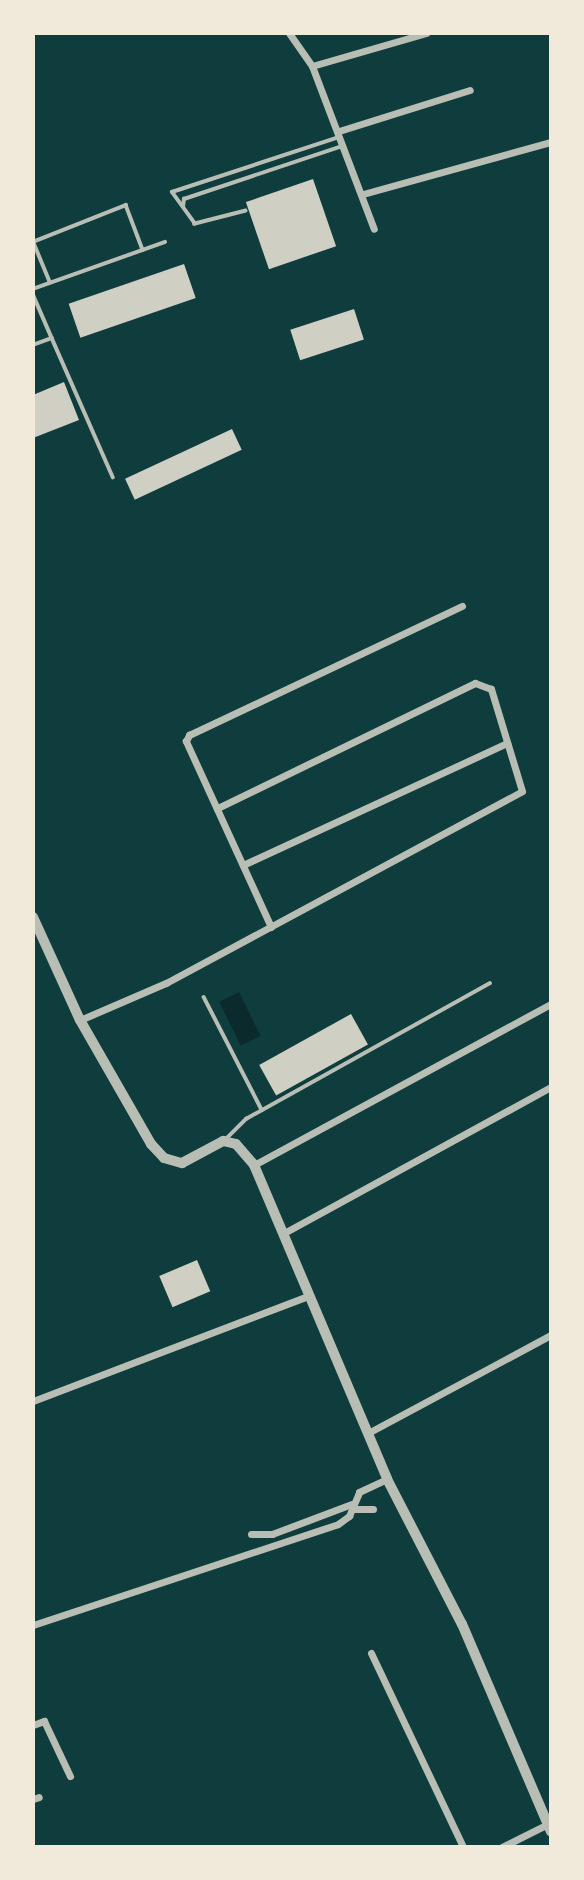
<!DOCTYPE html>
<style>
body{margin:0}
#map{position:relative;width:584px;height:1880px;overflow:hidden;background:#0f3d3e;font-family:"Golos Text",sans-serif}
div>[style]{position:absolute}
.water>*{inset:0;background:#0a2a2b;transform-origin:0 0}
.building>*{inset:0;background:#cfcfc3;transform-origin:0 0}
.service>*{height:3.5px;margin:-1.75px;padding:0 1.75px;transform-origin:1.75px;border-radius:1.75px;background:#b8beb3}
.minor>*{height:7px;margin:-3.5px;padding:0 3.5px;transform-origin:3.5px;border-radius:3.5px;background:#b8beb3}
.tertiary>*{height:10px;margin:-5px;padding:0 5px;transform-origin:5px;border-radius:5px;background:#b8beb3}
span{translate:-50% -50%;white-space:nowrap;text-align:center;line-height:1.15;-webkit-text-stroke:6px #f1e9da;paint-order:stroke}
.frame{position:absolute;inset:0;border:35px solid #f1e9da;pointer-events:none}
</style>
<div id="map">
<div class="water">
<i style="left:239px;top:992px;width:49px;height:22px;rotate:64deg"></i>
</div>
<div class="building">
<i style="left:313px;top:179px;width:71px;height:71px;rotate:71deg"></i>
<i style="left:184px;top:264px;width:36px;height:122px;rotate:71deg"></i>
<i style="left:354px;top:309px;width:32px;height:67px;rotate:72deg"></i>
<i style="clip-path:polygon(64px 382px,79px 420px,33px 438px,33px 395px)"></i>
<i style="left:232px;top:429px;width:23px;height:118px;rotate:65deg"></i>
<i style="left:351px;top:1014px;width:35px;height:105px;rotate:61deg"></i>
<i style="left:197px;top:1260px;width:34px;height:41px;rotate:67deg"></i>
</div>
<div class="service">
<i style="left:183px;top:207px;width:8px;rotate:-83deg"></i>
<i style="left:184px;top:199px;width:167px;rotate:-18.5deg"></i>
<i style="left:246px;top:211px;width:53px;rotate:165.7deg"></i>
<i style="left:195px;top:224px;width:39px;rotate:-126deg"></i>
<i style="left:172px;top:192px;width:176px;rotate:-18.2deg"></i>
<i style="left:50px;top:283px;width:44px;rotate:-112.5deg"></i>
<i style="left:33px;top:242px;width:100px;rotate:-21.7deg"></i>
<i style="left:126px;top:205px;width:48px;rotate:69.3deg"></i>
<i style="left:33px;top:289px;width:140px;rotate:-19.6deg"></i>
<i style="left:33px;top:294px;width:48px;rotate:66.6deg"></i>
<i style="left:33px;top:345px;width:20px;rotate:-20deg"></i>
<i style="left:52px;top:338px;width:152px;rotate:66.3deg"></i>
<i style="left:204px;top:997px;width:127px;rotate:62.8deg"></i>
<i style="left:225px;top:1140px;width:30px;rotate:-45deg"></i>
<i style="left:246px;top:1119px;width:279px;rotate:-29.1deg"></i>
</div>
<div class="minor">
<i style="left:289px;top:33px;width:40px;rotate:55.1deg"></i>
<i style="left:312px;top:66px;width:174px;rotate:69.2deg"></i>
<i style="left:312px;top:66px;width:119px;rotate:-16.1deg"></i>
<i style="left:339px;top:131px;width:137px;rotate:-17.4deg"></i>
<i style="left:363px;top:194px;width:195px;rotate:-15.5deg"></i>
<i style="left:243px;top:865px;width:291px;rotate:-24.8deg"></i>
<i style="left:271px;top:927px;width:205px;rotate:-114.6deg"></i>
<i style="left:186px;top:741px;width:7px;rotate:-63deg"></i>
<i style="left:189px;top:735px;width:302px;rotate:-25.3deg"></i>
<i style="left:80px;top:1020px;width:94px;rotate:-23.3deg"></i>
<i style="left:166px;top:983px;width:404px;rotate:-28.3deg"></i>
<i style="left:522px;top:791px;width:107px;rotate:-106.9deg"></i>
<i style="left:491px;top:689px;width:17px;rotate:-159deg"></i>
<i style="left:475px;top:683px;width:287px;rotate:154.1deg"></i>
<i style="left:254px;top:1165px;width:338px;rotate:-28.5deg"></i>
<i style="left:284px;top:1233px;width:304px;rotate:-28.7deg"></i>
<i style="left:33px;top:1401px;width:294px;rotate:-20.9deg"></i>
<i style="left:368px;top:1433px;width:208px;rotate:-28.2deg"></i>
<i style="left:352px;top:1509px;width:21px"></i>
<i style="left:251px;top:1534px;width:21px"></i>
<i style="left:272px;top:1534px;width:85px;rotate:-20.6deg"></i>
<i style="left:33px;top:1625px;width:321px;rotate:-18.3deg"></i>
<i style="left:338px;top:1524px;width:14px;rotate:-36deg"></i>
<i style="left:349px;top:1516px;width:26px;rotate:-67deg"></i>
<i style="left:359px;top:1492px;width:31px;rotate:-25deg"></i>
<i style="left:371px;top:1653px;width:215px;rotate:64.6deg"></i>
<i style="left:33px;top:1725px;width:12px;rotate:-20deg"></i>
<i style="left:44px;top:1721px;width:61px;rotate:64.7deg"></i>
<i style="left:33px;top:1799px;width:6px;rotate:-18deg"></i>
<i style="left:502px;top:1847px;width:51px;rotate:-26.6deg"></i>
</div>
<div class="tertiary">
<i style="left:33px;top:917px;width:113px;rotate:65.5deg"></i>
<i style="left:80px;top:1020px;width:143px;rotate:60.2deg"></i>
<i style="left:151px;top:1144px;width:19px;rotate:47deg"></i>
<i style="left:164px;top:1158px;width:19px;rotate:16deg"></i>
<i style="left:182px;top:1163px;width:47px;rotate:-28.2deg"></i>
<i style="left:223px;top:1141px;width:13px;rotate:13deg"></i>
<i style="left:236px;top:1144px;width:28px;rotate:49deg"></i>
<i style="left:254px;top:1165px;width:341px;rotate:67deg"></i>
<i style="left:387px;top:1479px;width:163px;rotate:62.7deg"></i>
<i style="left:462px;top:1624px;width:226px;rotate:66.8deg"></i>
</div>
<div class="frame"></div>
</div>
